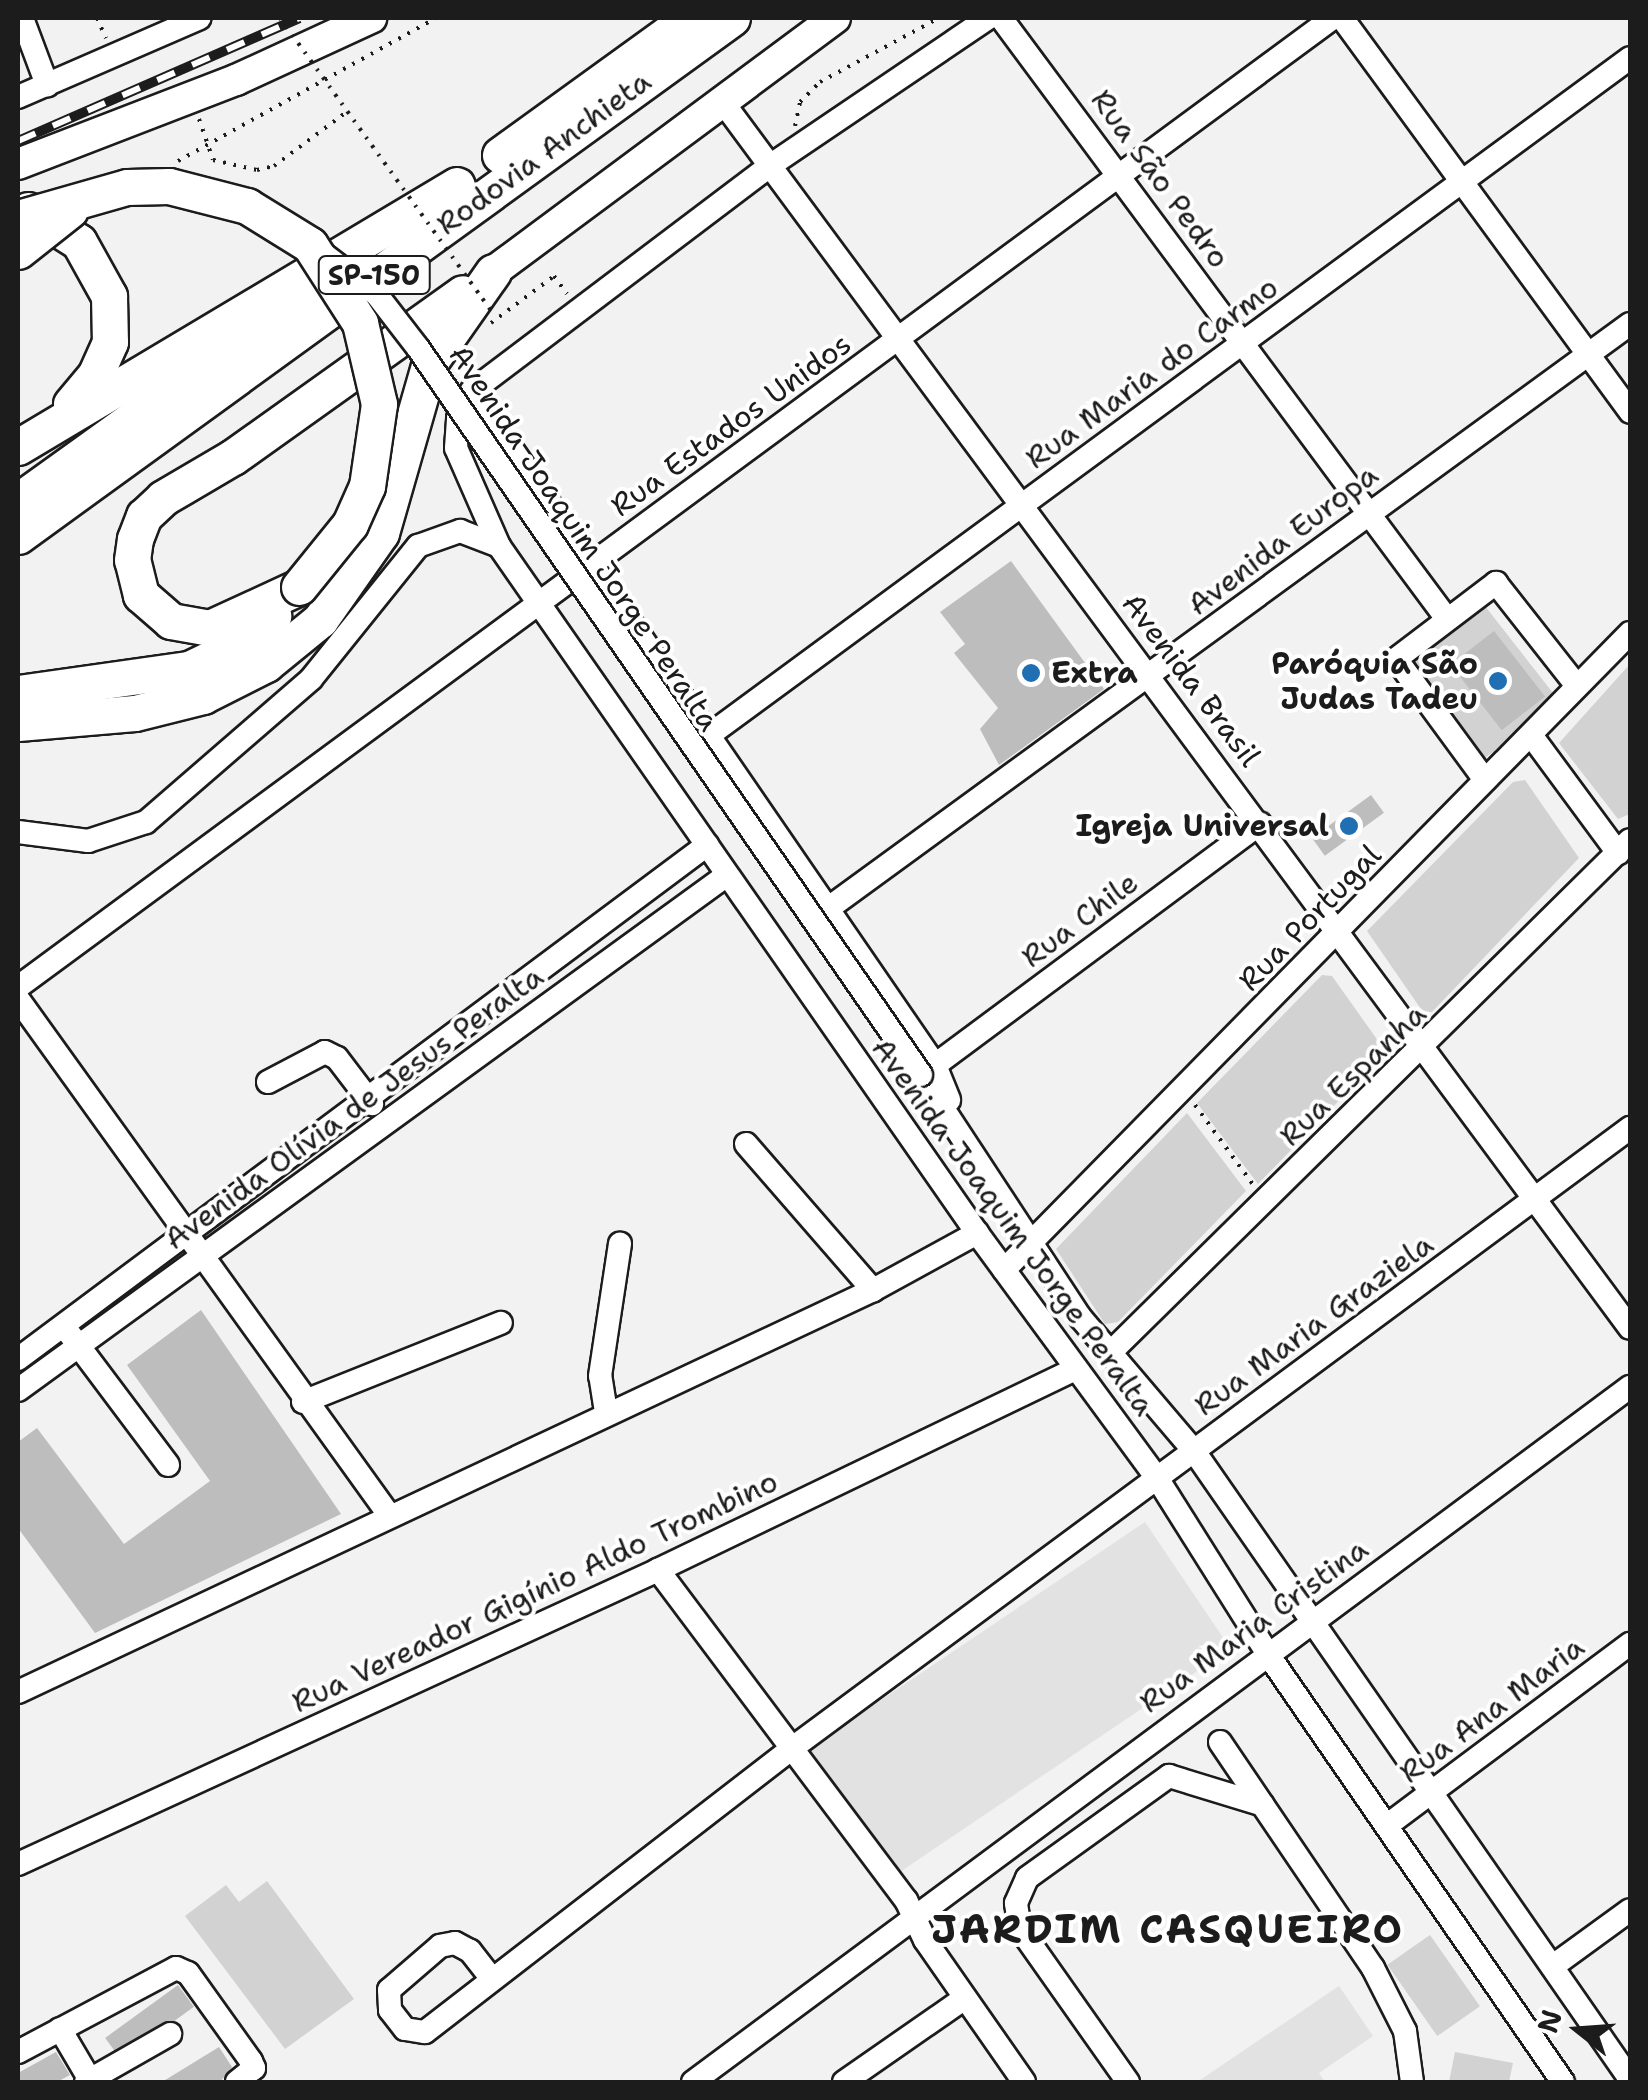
<!DOCTYPE html>
<meta charset="utf-8">
<style>
body{margin:0}
#map{position:relative;width:1648px;height:2100px;overflow:hidden;background:#f2f2f2;font-family:"Shantell Sans",sans-serif}
div>[style]{position:absolute}
.built>*{inset:0;background:#e2e2e2;transform-origin:0 0}
.green>*{inset:0;background:#d2d2d2;transform-origin:0 0}
.building>*{inset:0;background:#bdbdbd;transform-origin:0 0}
.path>*{height:4px;margin-top:-2px;transform-origin:0;background:repeating-linear-gradient(90deg,#1c1c1c 0 2.5px,transparent 0 10.5px)}
.roads{filter:drop-shadow(2px 0 #1c1c1c) drop-shadow(-2px 0 #1c1c1c) drop-shadow(0 2px #1c1c1c) drop-shadow(0 -2px #1c1c1c)}
.minor>*{height:22px;margin:-11px;padding:0 11px;transform-origin:11px;border-radius:11px;background:#fff}
.major>*{height:30px;margin:-15px;padding:0 15px;transform-origin:15px;border-radius:15px;background:#fff}
.highway>*{height:35px;margin:-17.5px;padding:0 17.5px;transform-origin:17.5px;border-radius:17.5px;background:#fff}
.rail>*{height:10px;margin-top:-5px;transform-origin:0;background:repeating-linear-gradient(90deg,#fff 0 19px,#1c1c1c 0 38px);box-sizing:border-box;border-block:2px solid #1c1c1c}
.path-bridge>*{height:4px;margin-top:-2px;transform-origin:0;background:repeating-linear-gradient(90deg,#1c1c1c 0 2.5px,transparent 0 10.5px)}
.bridges{filter:drop-shadow(2px 0 #1c1c1c) drop-shadow(-2px 0 #1c1c1c) drop-shadow(0 2px #1c1c1c) drop-shadow(0 -2px #1c1c1c)}
.minor-bridge>*{height:22px;margin:-11px;padding:0 11px;transform-origin:11px;border-radius:11px;background:#fff}
.highway-bridge>*{height:35px;margin:-17.5px;padding:0 17.5px;transform-origin:17.5px;border-radius:17.5px;background:#fff}
.dots>*{width:28px;height:28px;translate:-50% -50%;box-sizing:border-box;border:5px solid #fff;border-radius:50%}
span{translate:-50% -50%;white-space:nowrap;text-align:center;line-height:1.15;-webkit-text-stroke:8px #fff;paint-order:stroke}
.shield-label span{padding:2px 8px;background:#fff;border:2px solid;border-radius:8px;-webkit-text-stroke-width:0}
.shield-label{font-size:28px;color:#1c1c1c;font-weight:700}
.street-label{font-size:30px;color:#1c1c1c}
.poi-label{font-size:30px;color:#1c1c1c;font-weight:700}
.right{translate:-100% -50%;text-align:right}
.left{translate:0 -50%;text-align:left}
.district-label{font-size:40px;color:#1c1c1c;font-weight:700;letter-spacing:2.5px}
.frame{position:absolute;inset:0;border:20px solid #1c1c1c;pointer-events:none}
.north{position:absolute;left:1528px;top:1980px;width:100px;height:100px;-webkit-text-stroke:8px #fff;paint-order:stroke;rotate:287deg;font-size:28px;font-weight:700;line-height:40px;text-align:center;color:#1c1c1c}
.north::after{content:'';display:block;margin:auto;width:35px;height:45px;background:#1c1c1c;clip-path:polygon(50% 0,100% 100%,50% 72%,0 100%)}
</style>
<div id="map">
<div class="built">
<i style="left:1145px;top:1522px;width:153px;height:406px;rotate:56deg"></i>
<i style="clip-path:polygon(1339px 1986px,1373px 2036px,1319px 2073px,1325px 2082px,1197px 2082px)"></i>
</div>
<div class="green">
<i style="left:1485px;top:606px;width:120px;height:93px;rotate:52deg"></i>
<i style="clip-path:polygon(1630px 664px,1630px 814px,1618px 819px,1559px 743px)"></i>
<i style="clip-path:polygon(1525px 780px,1579px 858px,1432px 1012px,1423px 1012px,1367px 931px,1513px 782px)"></i>
<i style="clip-path:polygon(1322px 975px,1332px 976px,1386px 1052px,1258px 1184px,1197px 1103px)"></i>
<i style="clip-path:polygon(1187px 1113px,1246px 1191px,1118px 1322px,1105px 1324px,1056px 1249px)"></i>
<i style="clip-path:polygon(267px 1881px,354px 1999px,285px 2049px,185px 1916px,226px 1885px,239px 1902px)"></i>
<i style="left:1430px;top:1935px;width:87px;height:52px;rotate:55deg"></i>
<i style="clip-path:polygon(1455px 2052px,1513px 2063px,1509px 2082px,1449px 2082px)"></i>
</div>
<div class="building">
<i style="clip-path:polygon(1011px 561px,1104px 689px,999px 765px,980px 729px,998px 708px,954px 653px,965px 644px,940px 612px)"></i>
<i style="left:1494px;top:631px;width:83px;height:55px;rotate:52deg"></i>
<i style="left:1371px;top:795px;width:22px;height:73px;rotate:54deg"></i>
<i style="clip-path:polygon(201px 1310px,341px 1514px,95px 1633px,18px 1528px,18px 1442px,37px 1428px,124px 1544px,210px 1481px,127px 1365px)"></i>
<i style="left:178px;top:1985px;width:27px;height:90px;rotate:54deg"></i>
<i style="clip-path:polygon(219px 2047px,232px 2067px,220px 2082px,162px 2082px)"></i>
<i style="clip-path:polygon(56px 2052px,70px 2075px,57px 2082px,18px 2082px,18px 2073px)"></i>
</div>
<div class="path">
<i style="left:97px;top:18px;width:22px;rotate:66deg"></i>
<i style="left:199px;top:119px;width:43px;rotate:71.1deg"></i>
<i style="left:213px;top:160px;width:45px;rotate:12.8deg"></i>
<i style="left:257px;top:170px;width:17px;rotate:-13deg"></i>
<i style="left:274px;top:166px;width:89px;rotate:-36.7deg"></i>
<i style="left:795px;top:126px;width:25px;rotate:-78deg"></i>
<i style="left:800px;top:102px;width:28px;rotate:-45deg"></i>
<i style="left:820px;top:82px;width:135px;rotate:-28.3deg"></i>
<i style="left:178px;top:161px;width:295px;rotate:-29deg"></i>
<i style="left:491px;top:323px;width:79px;rotate:-36.7deg"></i>
<i style="left:554px;top:276px;width:22px;rotate:54deg"></i>
<i style="left:1195px;top:1105px;width:100px;rotate:53.9deg"></i>
</div>
<div class="roads">
<div class="minor">
<i style="left:22px;top:18px;width:72px;rotate:69.5deg"></i>
<i style="left:1001px;top:18px;width:748px;rotate:53.42deg"></i>
<i style="left:1342px;top:18px;width:488px;rotate:53.8deg"></i>
<i style="left:18px;top:97px;width:198px;rotate:-23.5deg"></i>
<i style="left:722px;top:101px;width:1526px;rotate:53.5deg"></i>
<i style="left:472px;top:391px;width:818px;rotate:55.51deg"></i>
<i style="left:935px;top:1065px;width:38px;rotate:68deg"></i>
<i style="left:499px;top:546px;width:107px;rotate:-113.7deg"></i>
<i style="left:456px;top:448px;width:30px;rotate:-86deg"></i>
<i style="left:458px;top:418px;width:30px;rotate:-63deg"></i>
<i style="left:472px;top:391px;width:375px;rotate:-37.1deg"></i>
<i style="left:771px;top:165px;width:262px;rotate:-34.1deg"></i>
<i style="left:1531px;top:735px;width:147px;rotate:53.6deg"></i>
<i style="left:708px;top:736px;width:1144px;rotate:-36.33deg"></i>
<i style="left:1485px;top:780px;width:150px;rotate:-126.3deg"></i>
<i style="left:1396px;top:659px;width:126px;rotate:-37.2deg"></i>
<i style="left:1496px;top:583px;width:131px;rotate:51.8deg"></i>
<i style="left:18px;top:832px;width:71px;rotate:7.3deg"></i>
<i style="left:88px;top:841px;width:61px;rotate:-18.1deg"></i>
<i style="left:146px;top:822px;width:218px;rotate:-40.9deg"></i>
<i style="left:311px;top:679px;width:171px;rotate:-51.2deg"></i>
<i style="left:418px;top:546px;width:45px;rotate:-19.7deg"></i>
<i style="left:460px;top:531px;width:42px;rotate:21deg"></i>
<i style="left:499px;top:546px;width:837px;rotate:55.17deg"></i>
<i style="left:977px;top:1233px;width:304px;rotate:53.7deg"></i>
<i style="left:1157px;top:1478px;width:207px;rotate:57.8deg"></i>
<i style="left:1267px;top:1653px;width:521px;rotate:55.4deg"></i>
<i style="left:826px;top:910px;width:995px;rotate:-36.09deg"></i>
<i style="left:18px;top:987px;width:1633px;rotate:-36.39deg"></i>
<i style="left:18px;top:999px;width:636px;rotate:54.28deg"></i>
<i style="left:935px;top:1065px;width:405px;rotate:-36.6deg"></i>
<i style="left:921px;top:1075px;width:290px;rotate:56.7deg"></i>
<i style="left:1080px;top:1317px;width:176px;rotate:49.6deg"></i>
<i style="left:1194px;top:1451px;width:765px;rotate:55.23deg"></i>
<i style="left:268px;top:1082px;width:64px;rotate:-27.8deg"></i>
<i style="left:325px;top:1052px;width:13px;rotate:27deg"></i>
<i style="left:337px;top:1058px;width:58px;rotate:52.7deg"></i>
<i style="left:746px;top:1144px;width:194px;rotate:49deg"></i>
<i style="left:1004px;top:1270px;width:893px;rotate:-45.5deg"></i>
<i style="left:69px;top:1333px;width:165px;rotate:53.1deg"></i>
<i style="left:1113px;top:1350px;width:726px;rotate:-44.61deg"></i>
<i style="left:18px;top:1359px;width:860px;rotate:-36.72deg"></i>
<i style="left:18px;top:1390px;width:876px;rotate:-35.99deg"></i>
<i style="left:303px;top:1402px;width:213px;rotate:-21.8deg"></i>
<i style="left:606px;top:1412px;width:36px;rotate:-99deg"></i>
<i style="left:600px;top:1376px;width:134px;rotate:-81.4deg"></i>
<i style="left:658px;top:1570px;width:413px;rotate:53.1deg"></i>
<i style="left:906px;top:1900px;width:44px;rotate:64.6deg"></i>
<i style="left:925px;top:1940px;width:173px;rotate:55.1deg"></i>
<i style="left:18px;top:1692px;width:945px;rotate:-25.18deg"></i>
<i style="left:873px;top:1290px;width:119px;rotate:-28.7deg"></i>
<i style="left:1220px;top:1742px;width:273px;rotate:55.9deg"></i>
<i style="left:1373px;top:1968px;width:71px;rotate:63.1deg"></i>
<i style="left:1405px;top:2031px;width:51px;rotate:82.2deg"></i>
<i style="left:1389px;top:1824px;width:301px;rotate:-36.8deg"></i>
<i style="left:18px;top:1864px;width:704px;rotate:-24.67deg"></i>
<i style="left:658px;top:1570px;width:463px;rotate:-25.7deg"></i>
<i style="left:1553px;top:1966px;width:95px;rotate:-36deg"></i>
<i style="left:492px;top:1979px;width:36px;rotate:-128deg"></i>
<i style="left:470px;top:1951px;width:17px;rotate:-152deg"></i>
<i style="left:455px;top:1943px;width:15px;rotate:169deg"></i>
<i style="left:440px;top:1946px;width:67px;rotate:139.2deg"></i>
<i style="left:389px;top:1990px;width:20px;rotate:87deg"></i>
<i style="left:390px;top:2010px;width:24px;rotate:52deg"></i>
<i style="left:405px;top:2029px;width:20px;rotate:9deg"></i>
<i style="left:425px;top:2032px;width:463px;rotate:-37.7deg"></i>
<i style="left:791px;top:1749px;width:1044px;rotate:-36.51deg"></i>
<i style="left:60px;top:2029px;width:59px;rotate:59.5deg"></i>
<i style="left:18px;top:2052px;width:179px;rotate:-28deg"></i>
<i style="left:176px;top:1968px;width:13px;rotate:23deg"></i>
<i style="left:188px;top:1973px;width:108px;rotate:54.4deg"></i>
<i style="left:251px;top:2061px;width:8px;rotate:67deg"></i>
<i style="left:254px;top:2068px;width:22px;rotate:141deg"></i>
<i style="left:86px;top:2082px;width:97px;rotate:-29.7deg"></i>
<i style="left:693px;top:2082px;width:1167px;rotate:-36.57deg"></i>
<i style="left:844px;top:2082px;width:147px;rotate:-34.8deg"></i>
<i style="left:1128px;top:2082px;width:187px;rotate:-125.2deg"></i>
<i style="left:1020px;top:1929px;width:26px;rotate:-99deg"></i>
<i style="left:1016px;top:1903px;width:27px;rotate:-66deg"></i>
<i style="left:1027px;top:1878px;width:175px;rotate:-35.7deg"></i>
<i style="left:1169px;top:1776px;width:98px;rotate:17.1deg"></i>
</div>
<div class="major">
<i style="left:18px;top:164px;width:234px;rotate:-21.1deg"></i>
<i style="left:236px;top:80px;width:149px;rotate:-24.7deg"></i>
<i style="left:493px;top:272px;width:426px;rotate:-36.6deg"></i>
</div>
<div class="highway">
<i style="left:500px;top:155px;width:233px;rotate:-35.9deg"></i>
<i style="left:28px;top:210px;width:60px;rotate:32.1deg"></i>
<i style="left:79px;top:242px;width:62px;rotate:60.9deg"></i>
<i style="left:109px;top:296px;width:46px;rotate:88.8deg"></i>
<i style="left:110px;top:342px;width:35px;rotate:114deg"></i>
<i style="left:96px;top:374px;width:39px;rotate:130deg"></i>
<i style="left:18px;top:447px;width:511px;rotate:-30.83deg"></i>
<i style="left:18px;top:501px;width:411px;rotate:-35.7deg"></i>
<i style="left:18px;top:536px;width:882px;rotate:-35.96deg"></i>
<i style="left:299px;top:587px;width:98px;rotate:155.3deg"></i>
<i style="left:210px;top:628px;width:40px;rotate:-170deg"></i>
<i style="left:171px;top:621px;width:40px;rotate:-139deg"></i>
<i style="left:141px;top:595px;width:36px;rotate:-104deg"></i>
<i style="left:132px;top:560px;width:21px;rotate:-82deg"></i>
<i style="left:135px;top:539px;width:25px;rotate:-69deg"></i>
<i style="left:144px;top:516px;width:26px;rotate:-43deg"></i>
<i style="left:163px;top:498px;width:81px;rotate:-30.4deg"></i>
<i style="left:233px;top:457px;width:282px;rotate:-35.5deg"></i>
<i style="left:18px;top:693px;width:173px;rotate:-8deg"></i>
<i style="left:189px;top:669px;width:58px;rotate:-25.7deg"></i>
<i style="left:241px;top:644px;width:43px;rotate:-41.2deg"></i>
<i style="left:18px;top:723px;width:117px;rotate:-4.9deg"></i>
<i style="left:135px;top:713px;width:70px;rotate:-14deg"></i>
<i style="left:203px;top:696px;width:71px;rotate:-26.9deg"></i>
<i style="left:266px;top:664px;width:70px;rotate:-39.2deg"></i>
<i style="left:320px;top:620px;width:106px;rotate:-55deg"></i>
<i style="left:381px;top:533px;width:178px;rotate:-74deg"></i>
<i style="left:430px;top:362px;width:110px;rotate:-55deg"></i>
</div>
</div>
<div class="rail">
<i style="left:18px;top:141px;width:307px;rotate:-23.6deg"></i>
</div>
<div class="path-bridge">
<i style="left:280px;top:18px;width:361px;rotate:54.2deg"></i>
</div>
<div class="bridges">
<div class="minor-bridge">
<i style="left:318px;top:250px;width:74px;rotate:37.3deg"></i>
<i style="left:377px;top:295px;width:67px;rotate:52.3deg"></i>
<i style="left:418px;top:348px;width:884px;rotate:55.32deg"></i>
</div>
<div class="highway-bridge">
<i style="left:18px;top:218px;width:113px;rotate:-15.9deg"></i>
<i style="left:127px;top:187px;width:42px;rotate:-1.4deg"></i>
<i style="left:169px;top:186px;width:81px;rotate:14.4deg"></i>
<i style="left:247px;top:206px;width:74px;rotate:31.8deg"></i>
<i style="left:310px;top:245px;width:93px;rotate:57.3deg"></i>
<i style="left:360px;top:323px;width:83px;rotate:76.8deg"></i>
<i style="left:379px;top:404px;width:83px;rotate:98.3deg"></i>
<i style="left:367px;top:486px;width:42px;rotate:114.1deg"></i>
<i style="left:350px;top:524px;width:81px;rotate:129deg"></i>
<i style="left:18px;top:251px;width:66px;rotate:-38.3deg"></i>
</div>
</div>
<div class="dots">
<i style="left:1031px;top:673px;background:#1f6fb2"></i>
<i style="left:1498px;top:681px;background:#1f6fb2"></i>
<i style="left:1349px;top:826px;background:#1f6fb2"></i>
</div>
<div class="shield-label">
<span style="left:374px;top:275px">SP-150</span>
</div>
<div class="street-label">
<span style="left:544px;top:153px;rotate:-36deg">Rodovia Anchieta</span>
<span style="left:1160px;top:179px;rotate:54deg">Rua São Pedro</span>
<span style="left:1152px;top:373px;rotate:-36deg">Rua Maria do Carmo</span>
<span style="left:731px;top:425px;rotate:-36deg">Rua Estados Unidos</span>
<span style="left:584px;top:538px;rotate:56deg">Avenida Joaquim Jorge Peralta</span>
<span style="left:1283px;top:540px;rotate:-37deg">Avenida Europa</span>
<span style="left:1191px;top:680px;rotate:53deg">Avenida Brasil</span>
<span style="left:1310px;top:918px;rotate:-46deg">Rua Portugal</span>
<span style="left:1080px;top:920px;rotate:-37deg">Rua Chile</span>
<span style="left:1353px;top:1075px;rotate:-44deg">Rua Espanha</span>
<span style="left:354px;top:1108px;rotate:-36deg">Avenida Olívia de Jesus Peralta</span>
<span style="left:1013px;top:1227px;rotate:54deg">Avenida Joaquim Jorge Peralta</span>
<span style="left:1314px;top:1325px;rotate:-36deg">Rua Maria Graziela</span>
<span style="left:535px;top:1592px;rotate:-25deg">Rua Vereador Gigínio Aldo Trombino</span>
<span style="left:1254px;top:1626px;rotate:-36deg">Rua Maria Cristina</span>
<span style="left:1492px;top:1710px;rotate:-37deg">Rua Ana Maria</span>
</div>
<div class="poi-label">
<span class="right" style="left:1478px;top:681px">Paróquia São<br>Judas Tadeu</span>
<span class="left" style="left:1051px;top:673px">Extra</span>
<span class="right" style="left:1329px;top:826px">Igreja Universal</span>
</div>
<div class="district-label">
<span style="left:1168px;top:1929px">JARDIM CASQUEIRO</span>
</div>
<div class="frame"></div>
<div class="north">N</div>
</div>
